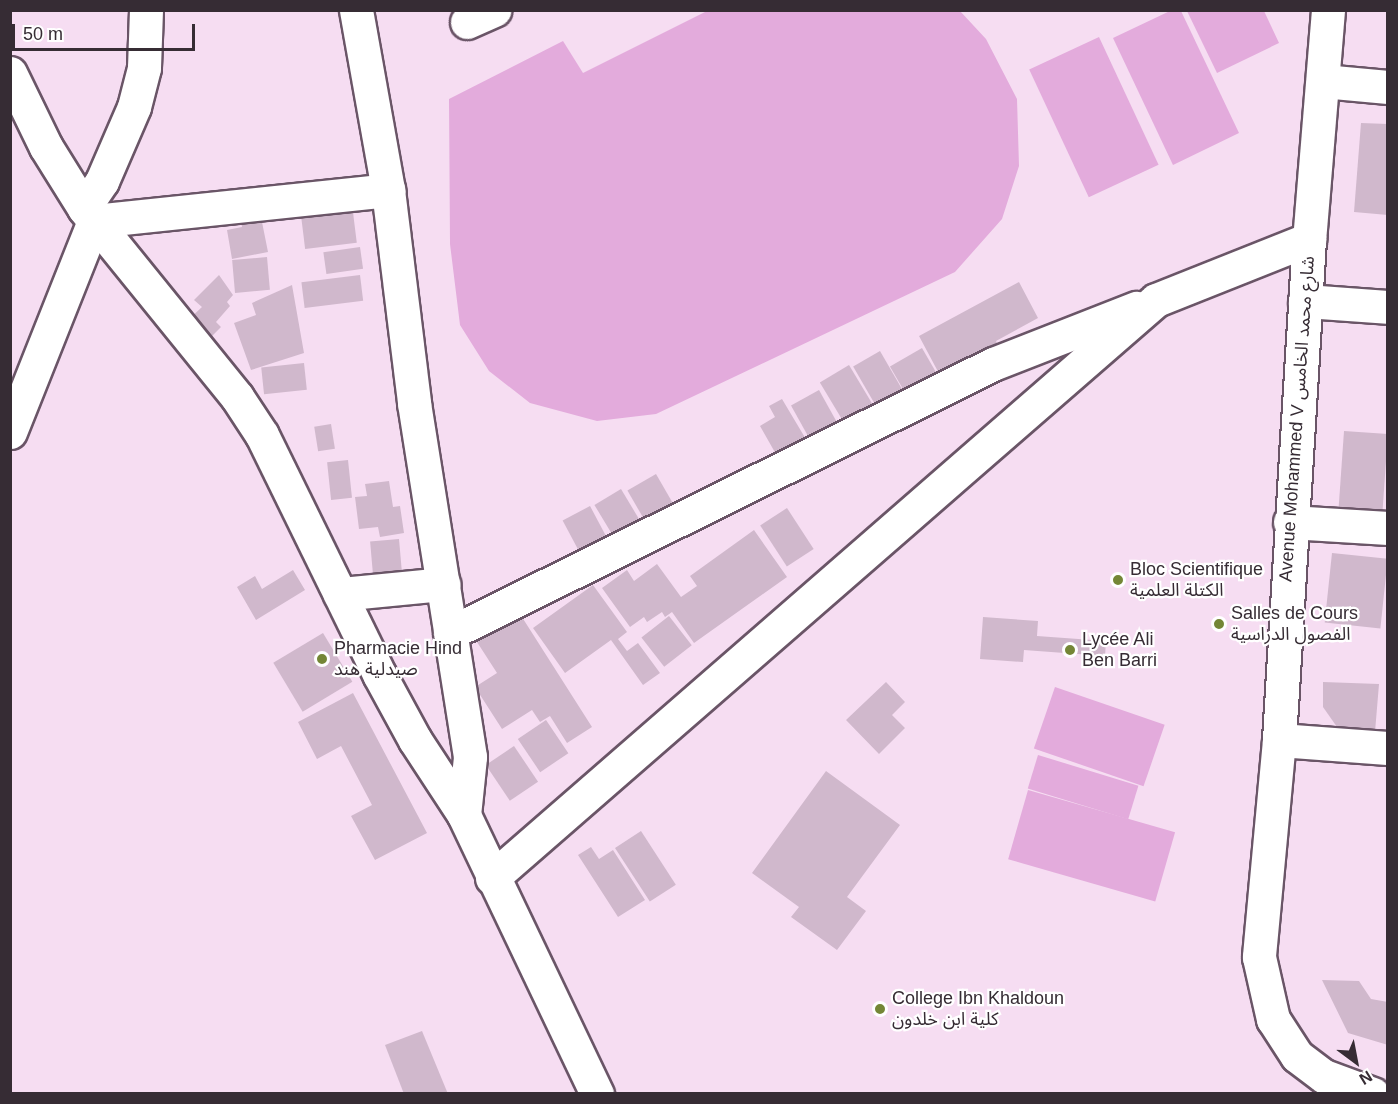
<!DOCTYPE html>
<meta charset="utf-8">
<style>
body{margin:0}
#map{position:relative;width:1398px;height:1104px;overflow:hidden;background:#f6ddf2;font-family:Arial,"Noto Sans Arabic",sans-serif}
div>[style]{position:absolute}
.green>*{inset:0;background:#e3abdc;transform-origin:0 0}
.building>*{inset:0;background:#d0b8cc;transform-origin:0 0}
.roads{filter:drop-shadow(2px 0 #6a5567) drop-shadow(-2px 0 #6a5567) drop-shadow(0 2px #6a5567) drop-shadow(0 -2px #6a5567)}
.minor>*{height:33px;margin:-16.5px;padding:0 16.5px;transform-origin:16.5px;border-radius:16.5px;background:#fff}
.dots>*{width:16px;height:16px;translate:-50% -50%;box-sizing:border-box;border:3px solid #fff;border-radius:50%}
span{translate:-50% -50%;white-space:nowrap;text-align:center;line-height:1.15;-webkit-text-stroke:4.5px #fff;paint-order:stroke}
.street-label{font-size:18px;color:#362c34}
.poi-label{font-size:18px;color:#362c34}
.left{translate:0 -50%;text-align:left}
.frame{position:absolute;inset:0;border:12px solid #362c34;pointer-events:none}
.north{position:absolute;left:1326px;top:1032px;width:60px;height:60px;-webkit-text-stroke:4px #fff;paint-order:stroke;rotate:148deg;font-size:16px;font-weight:700;line-height:24px;text-align:center;color:#362c34}
.north::after{content:'';display:block;margin:auto;width:21px;height:27px;background:#362c34;clip-path:polygon(50% 0,100% 100%,50% 72%,0 100%)}
.scale{position:absolute;left:12px;top:24px;width:183px;height:27px;box-sizing:border-box;border:3px solid #362c34;border-top:0;padding-left:8px;font-size:18px;line-height:21px;white-space:nowrap;color:#362c34;-webkit-text-stroke:4px #fff;paint-order:stroke}
</style>
<div id="map">
<div class="green">
<i style="clip-path:polygon(709px 10px,960px 11px,986px 39px,1017px 99px,1019px 166px,1002px 219px,955px 272px,656px 414px,597px 421px,530px 403px,489px 371px,460px 325px,450px 244px,449px 99px,563px 41px,583px 73px)"></i>
<i style="clip-path:polygon(1172px 10px,1181px 11px,1239px 133px,1173px 165px,1113px 38px)"></i>
<i style="clip-path:polygon(1187px 11px,1264px 11px,1279px 43px,1217px 73px)"></i>
<i style="left:1099px;top:37px;width:141px;height:77px;rotate:65deg"></i>
<i style="left:1055px;top:687px;width:116px;height:65px;rotate:19deg"></i>
<i style="left:1038px;top:755px;width:105px;height:35px;rotate:17deg"></i>
<i style="left:1028px;top:790px;width:153px;height:72px;rotate:16deg"></i>
</div>
<div class="building">
<i style="clip-path:polygon(1361px 123px,1388px 124px,1388px 215px,1354px 212px)"></i>
<i style="left:352px;top:204px;width:39px;height:52px;rotate:83deg"></i>
<i style="clip-path:polygon(260px 212px,268px 252px,232px 259px,227px 230px,242px 227px,240px 216px)"></i>
<i style="left:360px;top:247px;width:22px;height:37px;rotate:82deg"></i>
<i style="left:267px;top:257px;width:33px;height:35px;rotate:85deg"></i>
<i style="clip-path:polygon(219px 275px,233px 295px,227px 302px,230px 306px,216px 322px,221px 327px,207px 341px,187px 321px,202px 307px,194px 300px)"></i>
<i style="left:360px;top:275px;width:26px;height:59px;rotate:83deg"></i>
<i style="clip-path:polygon(1019px 282px,1038px 318px,996px 341px,1000px 350px,943px 381px,919px 336px)"></i>
<i style="clip-path:polygon(292px 285px,304px 353px,251px 370px,234px 323px,256px 315px,252px 303px)"></i>
<i style="left:922px;top:348px;width:39px;height:37px;rotate:60deg"></i>
<i style="left:880px;top:351px;width:52px;height:31px;rotate:60deg"></i>
<i style="left:304px;top:363px;width:27px;height:43px;rotate:84deg"></i>
<i style="left:849px;top:365px;width:51px;height:34px;rotate:59deg"></i>
<i style="left:819px;top:390px;width:45px;height:32px;rotate:61deg"></i>
<i style="clip-path:polygon(782px 399px,810px 446px,781px 463px,760px 426px,775px 417px,769px 406px)"></i>
<i style="left:331px;top:424px;width:25px;height:17px;rotate:81deg"></i>
<i style="left:1344px;top:431px;width:44px;height:85px;rotate:4deg"></i>
<i style="left:348px;top:460px;width:38px;height:21px;rotate:84deg"></i>
<i style="left:656px;top:474px;width:43px;height:33px;rotate:60deg"></i>
<i style="clip-path:polygon(389px 481px,393px 507px,400px 506px,404px 533px,380px 537px,378px 527px,359px 529px,355px 497px,367px 496px,365px 484px)"></i>
<i style="left:621px;top:489px;width:41px;height:31px;rotate:59deg"></i>
<i style="left:590px;top:506px;width:40px;height:31px;rotate:62deg"></i>
<i style="left:787px;top:508px;width:49px;height:32px;rotate:57deg"></i>
<i style="clip-path:polygon(754px 530px,787px 577px,694px 643px,672px 612px,665px 617px,662px 612px,647px 622px,644px 617px,630px 627px,602px 588px,627px 570px,634px 581px,657px 564px,681px 597px,697px 586px,690px 576px)"></i>
<i style="left:399px;top:539px;width:36px;height:29px;rotate:85deg"></i>
<i style="left:1332px;top:553px;width:56px;height:70px;rotate:6deg"></i>
<i style="clip-path:polygon(293px 570px,305px 590px,256px 620px,237px 587px,255px 576px,262px 589px)"></i>
<i style="clip-path:polygon(593px 585px,627px 632px,618px 639px,627px 651px,638px 643px,660px 673px,643px 685px,611px 640px,565px 673px,533px 628px)"></i>
<i style="clip-path:polygon(520px 614px,592px 727px,567px 743px,550px 716px,540px 722px,532px 710px,502px 729px,475px 687px,497px 673px,477px 642px)"></i>
<i style="left:669px;top:616px;width:37px;height:35px;rotate:52deg"></i>
<i style="clip-path:polygon(983px 617px,1038px 621px,1037px 636px,1106px 641px,1105px 656px,1024px 650px,1023px 662px,980px 659px)"></i>
<i style="left:323px;top:633px;width:57px;height:58px;rotate:59deg"></i>
<i style="clip-path:polygon(886px 682px,905px 702px,892px 715px,905px 728px,879px 754px,846px 720px)"></i>
<i style="clip-path:polygon(1323px 682px,1379px 684px,1375px 732px,1337px 727px,1323px 707px)"></i>
<i style="clip-path:polygon(353px 693px,427px 833px,375px 860px,351px 816px,372px 805px,341px 746px,317px 759px,298px 722px)"></i>
<i style="left:546px;top:720px;width:40px;height:34px;rotate:56deg"></i>
<i style="left:514px;top:746px;width:43px;height:34px;rotate:56deg"></i>
<i style="clip-path:polygon(826px 771px,900px 825px,847px 897px,866px 911px,837px 950px,791px 917px,799px 907px,752px 873px)"></i>
<i style="left:641px;top:831px;width:64px;height:31px;rotate:57deg"></i>
<i style="clip-path:polygon(591px 847px,599px 859px,613px 850px,645px 900px,618px 917px,578px 855px)"></i>
<i style="clip-path:polygon(1322px 980px,1359px 981px,1371px 999px,1388px 1002px,1388px 1045px,1348px 1033px)"></i>
<i style="clip-path:polygon(422px 1031px,448px 1094px,404px 1094px,385px 1045px)"></i>
</div>
<div class="roads">
<div class="minor">
<i style="left:146px;top:10px;width:58px;rotate:92deg"></i>
<i style="left:144px;top:68px;width:40px;rotate:104.4deg"></i>
<i style="left:134px;top:107px;width:81px;rotate:113.4deg"></i>
<i style="left:102px;top:181px;width:32px;rotate:124deg"></i>
<i style="left:84px;top:208px;width:243px;rotate:51deg"></i>
<i style="left:237px;top:397px;width:45px;rotate:56.7deg"></i>
<i style="left:262px;top:435px;width:266px;rotate:63.9deg"></i>
<i style="left:379px;top:674px;width:75px;rotate:61.4deg"></i>
<i style="left:415px;top:740px;width:90px;rotate:56.8deg"></i>
<i style="left:464px;top:815px;width:309px;rotate:64.5deg"></i>
<i style="left:356px;top:10px;width:183px;rotate:79.9deg"></i>
<i style="left:388px;top:190px;width:215px;rotate:83deg"></i>
<i style="left:414px;top:403px;width:358px;rotate:81deg"></i>
<i style="left:470px;top:757px;width:58px;rotate:95.9deg"></i>
<i style="left:1328px;top:10px;width:230px;rotate:94.7deg"></i>
<i style="left:1309px;top:239px;width:502px;rotate:93.43deg"></i>
<i style="left:1279px;top:740px;width:218px;rotate:95.3deg"></i>
<i style="left:1259px;top:957px;width:64px;rotate:77.3deg"></i>
<i style="left:1273px;top:1019px;width:44px;rotate:57deg"></i>
<i style="left:1297px;top:1056px;width:34px;rotate:37deg"></i>
<i style="left:1324px;top:1076px;width:52px;rotate:20.2deg"></i>
<i style="left:467px;top:22px;width:30px;rotate:-24deg"></i>
<i style="left:10px;top:73px;width:82px;rotate:64.1deg"></i>
<i style="left:46px;top:147px;width:72px;rotate:58.1deg"></i>
<i style="left:1323px;top:81px;width:65px;rotate:5.3deg"></i>
<i style="left:1305px;top:301px;width:83px;rotate:4.1deg"></i>
<i style="left:10px;top:432px;width:227px;rotate:-68.3deg"></i>
<i style="left:94px;top:221px;width:296px;rotate:-6deg"></i>
<i style="left:1290px;top:522px;width:98px;rotate:3.5deg"></i>
<i style="left:340px;top:594px;width:104px;rotate:-5.5deg"></i>
<i style="left:450px;top:633px;width:606px;rotate:-26.35deg"></i>
<i style="left:993px;top:364px;width:154px;rotate:-21.4deg"></i>
<i style="left:1279px;top:740px;width:109px;rotate:4.2deg"></i>
<i style="left:492px;top:878px;width:880px;rotate:-41.04deg"></i>
<i style="left:1156px;top:300px;width:165px;rotate:-21.7deg"></i>
</div>
</div>
<div class="dots">
<i style="left:1118px;top:580px;background:#748636"></i>
<i style="left:1219px;top:624px;background:#748636"></i>
<i style="left:1070px;top:650px;background:#748636"></i>
<i style="left:322px;top:659px;background:#748636"></i>
<i style="left:880px;top:1009px;background:#748636"></i>
</div>
<div class="street-label">
<span style="left:1297px;top:419px;rotate:-86deg">Avenue Mohammed V شارع محمد الخامس</span>
</div>
<div class="poi-label">
<span class="left" style="left:1130px;top:580px">Bloc Scientifique<br>الكتلة العلمية</span>
<span class="left" style="left:1231px;top:624px">Salles de Cours<br>الفصول الدراسية</span>
<span class="left" style="left:1082px;top:650px">Lycée Ali<br>Ben Barri</span>
<span class="left" style="left:334px;top:659px">Pharmacie Hind<br>صيدلية هند</span>
<span class="left" style="left:892px;top:1009px">College Ibn Khaldoun<br>كلية ابن خلدون</span>
</div>
<div class="frame"></div>
<div class="north">N</div>
<div class="scale">50 m</div>
</div>
